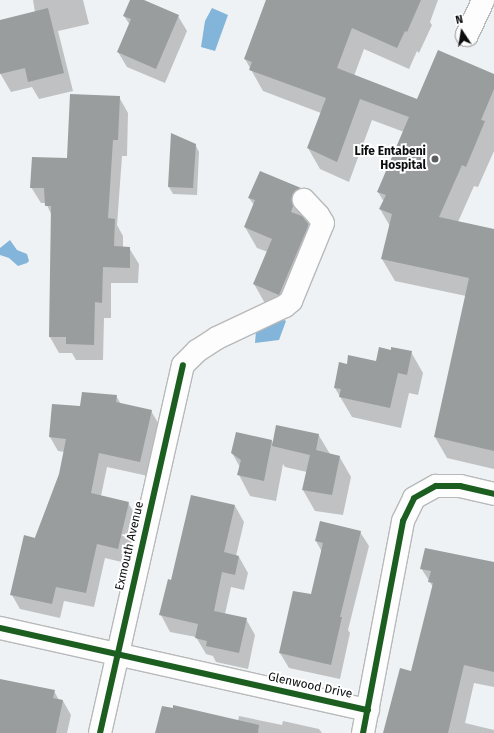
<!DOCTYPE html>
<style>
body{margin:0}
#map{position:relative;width:494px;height:733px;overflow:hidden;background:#eff2f4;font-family:"Fira Sans",sans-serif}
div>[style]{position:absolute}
.water>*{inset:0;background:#82b5d9}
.shadow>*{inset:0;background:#0003}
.building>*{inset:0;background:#9a9d9e}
.roads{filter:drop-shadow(1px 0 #b7b9ba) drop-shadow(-1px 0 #b7b9ba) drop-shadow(0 1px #b7b9ba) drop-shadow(0 -1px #b7b9ba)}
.minor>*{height:22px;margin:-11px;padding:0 11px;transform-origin:11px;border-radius:11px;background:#fdfdfd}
.cycleway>*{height:6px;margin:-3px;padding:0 3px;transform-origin:3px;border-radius:3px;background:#1b5e20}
.dots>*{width:11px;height:11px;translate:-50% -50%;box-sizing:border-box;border:2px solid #fff;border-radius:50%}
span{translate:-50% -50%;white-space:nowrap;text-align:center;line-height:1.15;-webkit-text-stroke:4px #fff;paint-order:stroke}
.poi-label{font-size:12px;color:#0b0d0e;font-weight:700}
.right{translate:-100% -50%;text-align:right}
.street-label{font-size:12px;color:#0b0d0e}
.north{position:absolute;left:442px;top:12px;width:40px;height:40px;-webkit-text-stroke:3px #fff;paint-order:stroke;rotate:348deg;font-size:11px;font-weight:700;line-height:16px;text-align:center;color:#0b0d0e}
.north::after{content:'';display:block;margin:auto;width:14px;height:18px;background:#0b0d0e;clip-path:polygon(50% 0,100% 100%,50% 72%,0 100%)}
</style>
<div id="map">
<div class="water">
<i style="clip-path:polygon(212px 8px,228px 15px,215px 51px,201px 47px,205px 21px)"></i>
<i style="clip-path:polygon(10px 240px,17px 250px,27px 254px,29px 261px,27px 263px,18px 266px,9px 258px,0 255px,0 248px)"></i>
<i style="clip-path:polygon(281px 318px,286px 321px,279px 340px,255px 343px,256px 331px)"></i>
</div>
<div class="shadow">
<i style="clip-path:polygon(33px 0,83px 0,89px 24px,58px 31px,73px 91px,39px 99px,32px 87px,11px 92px,0 73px,0 21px,35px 12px)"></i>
<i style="clip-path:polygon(131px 0,141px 0,178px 16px,187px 31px,165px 83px,127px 67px,118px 52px,130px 25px,124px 16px)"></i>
<i style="clip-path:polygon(266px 0,438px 0,430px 22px,432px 25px,419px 53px,417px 51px,409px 69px,364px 49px,354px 76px,418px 100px,494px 75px,494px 151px,478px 187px,474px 186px,458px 222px,494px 230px,494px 469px,447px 458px,435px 437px,466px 296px,395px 281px,382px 259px,390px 226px,380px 209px,384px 202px,378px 192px,404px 132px,372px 120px,349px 182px,320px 169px,308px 148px,321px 113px,263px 91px,245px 59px)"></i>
<i style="clip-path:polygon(119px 97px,128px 113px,127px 156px,122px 156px,117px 225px,123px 236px,123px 248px,129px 248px,139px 264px,138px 283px,111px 283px,111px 318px,104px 318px,103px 360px,76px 360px,72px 353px,59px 353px,50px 337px,52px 216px,46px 203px,41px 203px,31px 187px,68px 159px)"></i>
<i style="clip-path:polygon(195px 144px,199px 152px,197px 195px,173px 194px,169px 187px)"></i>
<i style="clip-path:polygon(260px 172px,300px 189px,311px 209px,307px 212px,304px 220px,320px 246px,292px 314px,266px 305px,254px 284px,268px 252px,257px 248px,245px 227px,254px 205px,249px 198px)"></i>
<i style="clip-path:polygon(392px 351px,411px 352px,423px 373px,418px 395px,409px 393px,401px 428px,352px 417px,335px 388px,347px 365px,377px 362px)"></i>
<i style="clip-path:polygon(116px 396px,121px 404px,151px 411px,160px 426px,148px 476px,107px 467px,101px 496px,128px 503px,137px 517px,126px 563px,105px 558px,94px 607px,64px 601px,60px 618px,20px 609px,12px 595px,60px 474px,65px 452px,58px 451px,50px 437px,81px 407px)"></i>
<i style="clip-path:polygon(318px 434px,330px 454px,339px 456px,351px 477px,343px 515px,315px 511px,303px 490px,307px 472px,285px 467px,283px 464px,276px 501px,250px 496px,239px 475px,240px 467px,232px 453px,272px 441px,273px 443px)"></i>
<i style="clip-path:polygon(235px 506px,244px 522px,236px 556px,239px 557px,248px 573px,244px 590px,231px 587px,225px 614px,246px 619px,255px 635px,248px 669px,216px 662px,213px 656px,206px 654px,196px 637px,170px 632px,161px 615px,172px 581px)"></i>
<i style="clip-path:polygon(320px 522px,360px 532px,369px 546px,348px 630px,350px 633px,340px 679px,289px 668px,280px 653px,312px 596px,322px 552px,316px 541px)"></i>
<i style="clip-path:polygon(494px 563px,494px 687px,474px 683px,465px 723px,494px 730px,494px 733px,384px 733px,412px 672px,433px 587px,421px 568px)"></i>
<i style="clip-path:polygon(0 680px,54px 691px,59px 700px,63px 701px,71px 715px,67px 733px,0 733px)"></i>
<i style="clip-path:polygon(239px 716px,282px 725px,283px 721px,319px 729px,322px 733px,157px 733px,238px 721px)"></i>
</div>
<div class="building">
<i style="clip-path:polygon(130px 0,144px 0,179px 15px,156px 69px,117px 52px,131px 19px,123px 16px)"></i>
<i style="clip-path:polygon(266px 0,421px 0,407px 32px,405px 31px,397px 48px,352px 28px,337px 68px,417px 99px,438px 50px,494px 74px,494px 89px,481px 120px,485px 121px,466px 167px,462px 165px,439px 217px,494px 229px,494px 451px,434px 437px,469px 278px,381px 259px,392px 214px,379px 209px,386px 195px,377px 192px,409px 117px,360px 99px,337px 162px,307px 148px,326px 98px,249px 70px,252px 62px,244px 59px)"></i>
<i style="clip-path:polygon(48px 8px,64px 73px,28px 82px,25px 68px,0 74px,0 20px)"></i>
<i style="clip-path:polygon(70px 94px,120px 96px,118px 140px,113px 140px,108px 218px,115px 219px,114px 246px,130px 247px,130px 268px,103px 267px,102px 303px,95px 302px,94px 345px,66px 344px,66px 337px,49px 337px,51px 206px,45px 206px,44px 188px,30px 188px,32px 157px,67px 158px)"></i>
<i style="clip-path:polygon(171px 133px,196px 144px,193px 188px,168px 187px)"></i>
<i style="clip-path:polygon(260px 171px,301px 188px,295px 191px,292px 196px,293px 206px,291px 212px,302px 216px,309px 224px,279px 295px,253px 284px,272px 239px,244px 227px,255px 200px,248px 198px)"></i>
<i style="clip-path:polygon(379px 347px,391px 350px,391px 347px,412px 351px,407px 375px,398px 373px,390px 408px,339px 397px,341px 389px,334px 388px,339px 362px,347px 364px,348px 355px,376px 361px)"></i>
<i style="clip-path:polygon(82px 392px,117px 395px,116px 402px,152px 410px,140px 462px,99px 453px,91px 493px,129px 502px,118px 549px,97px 544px,86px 593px,56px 587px,52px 604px,10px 595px,24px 535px,35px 538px,59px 474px,66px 439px,49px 437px,52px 404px,80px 406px)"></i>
<i style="clip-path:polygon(276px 425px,319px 434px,316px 450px,340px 456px,332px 495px,302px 490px,310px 455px,272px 446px)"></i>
<i style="clip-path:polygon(236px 432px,272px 440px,264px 481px,237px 475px,241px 460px,231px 453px)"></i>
<i style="clip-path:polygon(191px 495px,235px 505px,224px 552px,239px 556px,235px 575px,222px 572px,214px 611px,247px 618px,239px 653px,206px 646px,207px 641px,195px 638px,198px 624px,159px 615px,168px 579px,171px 580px)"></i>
<i style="clip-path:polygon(320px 521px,361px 531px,340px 617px,342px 617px,331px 665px,279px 653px,293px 591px,311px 594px,323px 543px,315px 541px)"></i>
<i style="clip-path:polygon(425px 548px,494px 562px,494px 672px,464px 665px,448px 733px,383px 733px,400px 668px,411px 671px,433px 583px,428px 582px,431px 571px,420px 569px)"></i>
<i style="clip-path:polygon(0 679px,55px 690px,53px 698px,63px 700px,56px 733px,0 733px)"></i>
<i style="clip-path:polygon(173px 705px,259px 725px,258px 733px,155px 733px,162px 706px,173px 708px)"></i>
</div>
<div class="roads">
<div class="minor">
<i style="left:467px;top:35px;width:38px;rotate:-65deg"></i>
<i style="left:0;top:628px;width:377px;rotate:12.6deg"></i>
<i style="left:100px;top:733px;width:377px;rotate:-77.3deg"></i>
<i style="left:183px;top:365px;width:20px;rotate:-45deg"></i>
<i style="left:197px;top:351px;width:24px;rotate:-33deg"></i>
<i style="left:217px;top:338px;width:75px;rotate:-25.2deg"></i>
<i style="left:285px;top:306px;width:8px;rotate:-40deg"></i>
<i style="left:291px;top:301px;width:84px;rotate:-67.7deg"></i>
<i style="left:323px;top:223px;width:9px;rotate:-122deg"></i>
<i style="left:318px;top:215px;width:21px;rotate:-133deg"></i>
<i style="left:363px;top:733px;width:216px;rotate:-79.3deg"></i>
<i style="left:403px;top:521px;width:25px;rotate:-64deg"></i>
<i style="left:414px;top:498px;width:25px;rotate:-29deg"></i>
<i style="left:436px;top:486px;width:24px"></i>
<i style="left:460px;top:486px;width:35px;rotate:13deg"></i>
</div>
</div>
<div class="cycleway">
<i style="left:0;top:628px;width:377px;rotate:12.6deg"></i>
<i style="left:100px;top:733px;width:377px;rotate:-77.3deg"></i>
<i style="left:363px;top:733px;width:216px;rotate:-79.3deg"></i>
<i style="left:403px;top:521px;width:25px;rotate:-64deg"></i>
<i style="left:414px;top:498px;width:25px;rotate:-29deg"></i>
<i style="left:436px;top:486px;width:24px"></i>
<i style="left:460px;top:486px;width:35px;rotate:13deg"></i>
</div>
<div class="dots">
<i style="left:435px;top:159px;background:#5b5d5e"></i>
</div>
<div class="poi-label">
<span class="right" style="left:426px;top:159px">Life Entabeni<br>Hospital</span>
</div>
<div class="street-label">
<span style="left:130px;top:546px;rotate:-77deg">Exmouth Avenue</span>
<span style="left:310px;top:686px;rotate:12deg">Glenwood Drive</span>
</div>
<div class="north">N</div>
</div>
